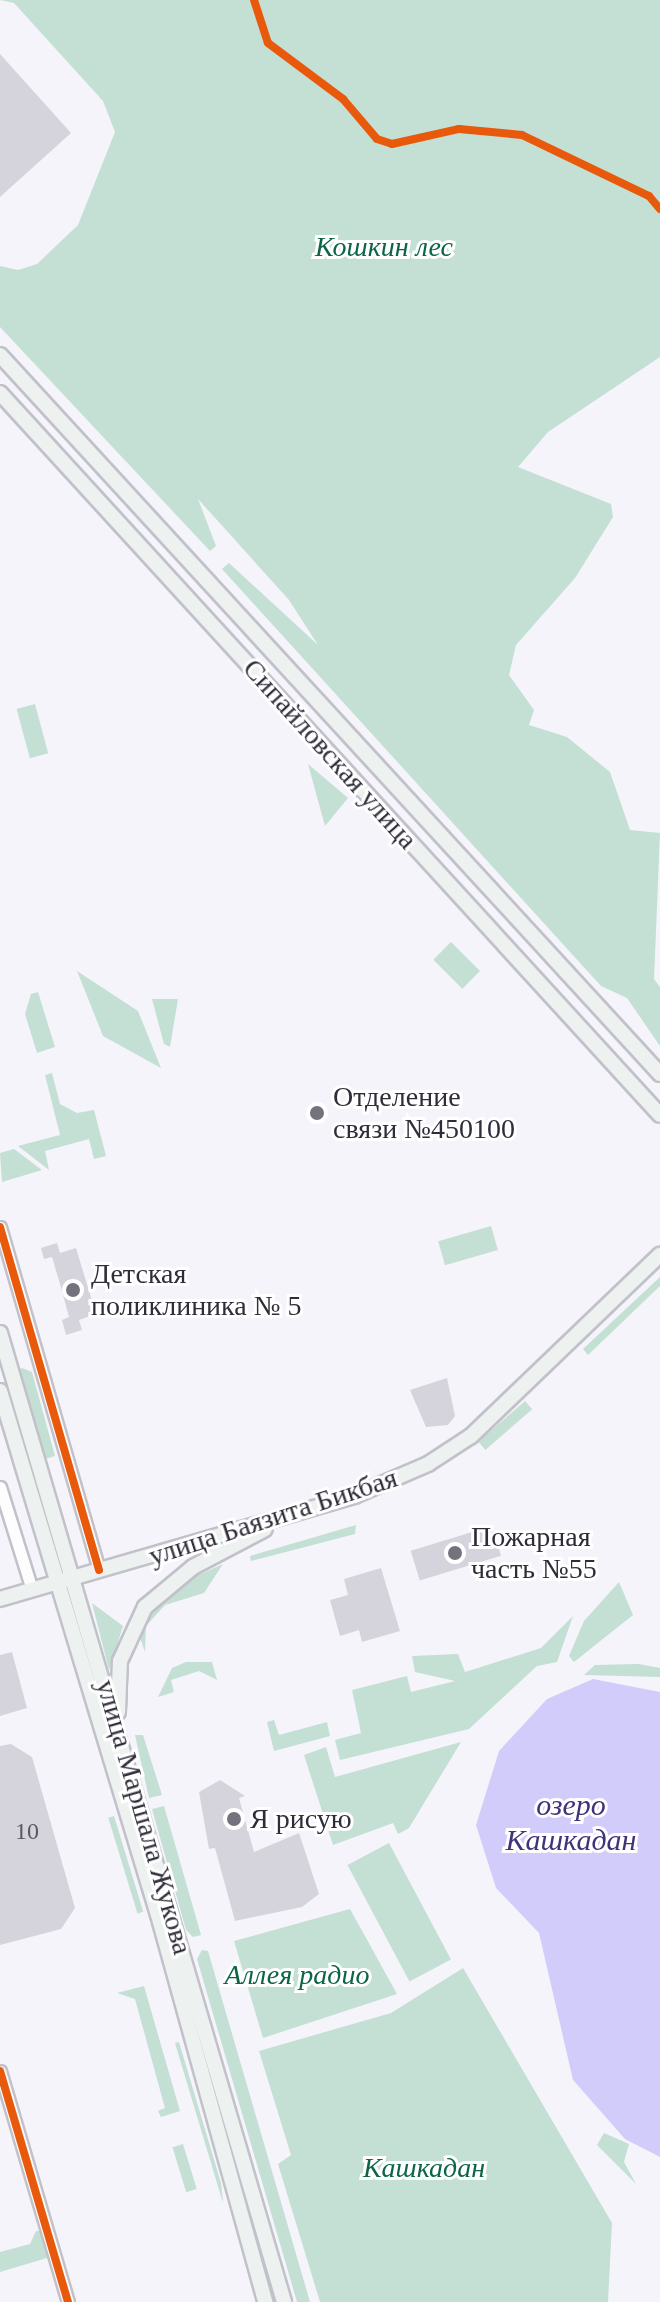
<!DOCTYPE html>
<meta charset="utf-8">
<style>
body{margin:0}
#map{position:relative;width:660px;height:2302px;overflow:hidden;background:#f5f4fb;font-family:Georgia,serif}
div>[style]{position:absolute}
.green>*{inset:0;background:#c4dfd3;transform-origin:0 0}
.water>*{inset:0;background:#d2ccfa}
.building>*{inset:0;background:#d5d4dc;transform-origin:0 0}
.roads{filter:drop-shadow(2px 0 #c2c1ca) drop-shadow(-2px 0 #c2c1ca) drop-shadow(0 2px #c2c1ca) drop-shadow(0 -2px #c2c1ca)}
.minor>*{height:11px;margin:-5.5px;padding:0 5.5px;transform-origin:5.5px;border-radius:5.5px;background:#fefdfe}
.major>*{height:14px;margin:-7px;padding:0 7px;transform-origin:7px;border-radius:7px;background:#edf2f1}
.cycleway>*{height:8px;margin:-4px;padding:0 4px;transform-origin:4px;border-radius:4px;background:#e8590c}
.dots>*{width:22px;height:22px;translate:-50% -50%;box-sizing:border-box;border:4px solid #fff;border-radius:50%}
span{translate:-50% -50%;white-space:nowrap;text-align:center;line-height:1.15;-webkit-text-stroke:6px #fff;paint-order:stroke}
.number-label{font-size:24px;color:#585762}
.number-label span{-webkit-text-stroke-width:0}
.park-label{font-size:28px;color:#0c6545;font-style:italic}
.street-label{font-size:28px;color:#2f2d39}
.poi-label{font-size:28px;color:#2f2d39}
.left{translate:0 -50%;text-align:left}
.water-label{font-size:30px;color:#42327a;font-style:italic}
</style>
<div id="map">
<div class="green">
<i style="clip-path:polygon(0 0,660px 0,660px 357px,548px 432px,518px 467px,611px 504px,613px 517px,575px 578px,516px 645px,509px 675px,534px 710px,529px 725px,567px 737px,610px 772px,630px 830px,660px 833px,654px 979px,660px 987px,660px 1046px,627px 998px,601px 986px,222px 569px,229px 563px,318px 645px,289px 600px,198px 499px,216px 546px,210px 551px,0 327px,0 266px,18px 270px,37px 264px,78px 225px,115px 132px,103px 101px,14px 3px)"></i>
<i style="left:35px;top:704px;width:51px;height:19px;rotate:75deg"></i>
<i style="clip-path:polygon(308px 764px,348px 798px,325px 826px)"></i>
<i style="left:451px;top:942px;width:41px;height:25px;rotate:45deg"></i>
<i style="clip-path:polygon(77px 971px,138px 1011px,161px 1068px,103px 1036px)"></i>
<i style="clip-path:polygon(38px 992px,55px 1047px,37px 1053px,25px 1014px,31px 994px)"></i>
<i style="clip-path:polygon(152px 999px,178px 999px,170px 1047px,164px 1044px)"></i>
<i style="clip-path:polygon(52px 1073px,60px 1104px,77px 1113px,94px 1110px,106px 1156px,94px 1159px,89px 1139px,45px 1151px,49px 1170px,18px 1146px,60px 1135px,45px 1075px)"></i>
<i style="clip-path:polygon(14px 1149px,42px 1170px,2px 1182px,0 1153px)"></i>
<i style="left:491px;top:1226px;width:25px;height:55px;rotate:74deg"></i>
<i style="clip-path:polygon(660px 1277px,660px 1286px,588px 1355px,583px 1349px)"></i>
<i style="clip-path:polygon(22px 1368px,32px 1372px,55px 1456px,42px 1460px,18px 1371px)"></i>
<i style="left:525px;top:1401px;width:11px;height:62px;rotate:49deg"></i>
<i style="clip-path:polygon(356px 1525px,355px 1534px,251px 1561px,250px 1556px)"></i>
<i style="clip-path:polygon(223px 1564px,204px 1593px,165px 1605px,146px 1626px,145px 1652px,137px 1629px,147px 1613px,183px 1582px)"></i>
<i style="clip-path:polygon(619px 1582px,633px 1615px,574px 1662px,569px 1656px,584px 1621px)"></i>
<i style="clip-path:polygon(92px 1603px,123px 1626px,109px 1670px)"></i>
<i style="clip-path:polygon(573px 1616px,557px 1662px,537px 1666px,469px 1729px,340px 1760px,335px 1740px,361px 1733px,352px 1690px,407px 1676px,411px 1692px,455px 1681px,415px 1672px,412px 1656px,458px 1654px,465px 1672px,541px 1648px)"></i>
<i style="clip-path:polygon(186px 1662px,212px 1662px,217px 1680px,199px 1671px,171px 1680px,174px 1692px,158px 1697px,172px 1668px)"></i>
<i style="clip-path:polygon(639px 1664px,660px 1668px,660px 1677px,584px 1675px,595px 1665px)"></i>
<i style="clip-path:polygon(274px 1720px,279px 1735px,327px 1722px,330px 1736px,274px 1751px,267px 1722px)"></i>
<i style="clip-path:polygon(135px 1735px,143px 1735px,162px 1795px,149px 1798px)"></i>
<i style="clip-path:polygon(461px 1742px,409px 1828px,398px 1834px,393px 1823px,333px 1845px,304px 1755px,326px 1747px,335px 1777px)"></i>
<i style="clip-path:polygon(164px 1806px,201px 1935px,193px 1937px,186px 1930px,152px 1809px)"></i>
<i style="left:114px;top:1816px;width:100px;height:6px;rotate:73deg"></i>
<i style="left:389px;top:1843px;width:132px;height:47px;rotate:62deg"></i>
<i style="clip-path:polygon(350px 1909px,397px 1994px,263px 2038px,234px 1941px)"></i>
<i style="clip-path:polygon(202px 1950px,208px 1951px,310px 2302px,297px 2302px,197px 1959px)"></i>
<i style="clip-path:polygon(463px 1968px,612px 2223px,608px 2302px,320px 2302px,278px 2164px,291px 2155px,259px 2051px,391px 2013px)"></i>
<i style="clip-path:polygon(144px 1986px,180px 2111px,161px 2117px,158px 2111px,165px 2108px,135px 1999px,117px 1993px)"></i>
<i style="clip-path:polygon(179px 2042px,221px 2183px,223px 2203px,175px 2043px)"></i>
<i style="clip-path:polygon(604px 2133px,629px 2144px,624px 2162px,636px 2184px,597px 2145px)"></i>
<i style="left:183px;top:2144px;width:47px;height:11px;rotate:73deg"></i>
<i style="clip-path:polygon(36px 2231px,44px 2231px,47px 2258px,0 2272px,0 2252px,30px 2244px)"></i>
</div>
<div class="water">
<i style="clip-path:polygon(593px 1679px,660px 1692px,660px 2157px,625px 2139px,573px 2080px,539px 1933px,496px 1888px,476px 1825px,499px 1751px,547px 1699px)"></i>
</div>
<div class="building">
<i style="clip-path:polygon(0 54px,71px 133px,0 197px)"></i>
<i style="clip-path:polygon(57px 1243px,60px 1253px,76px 1248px,96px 1314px,79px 1320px,82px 1330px,66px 1335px,62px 1320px,69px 1317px,60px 1284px,52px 1257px,44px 1259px,41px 1248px)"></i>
<i style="clip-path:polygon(447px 1378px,455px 1416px,448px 1425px,426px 1427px,410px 1390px)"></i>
<i style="left:492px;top:1526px;width:31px;height:85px;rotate:73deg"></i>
<i style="clip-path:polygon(381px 1568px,400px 1631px,362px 1642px,359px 1630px,340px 1636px,330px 1600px,348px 1595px,344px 1579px)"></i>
<i style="clip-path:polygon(12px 1652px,27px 1708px,0 1716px,0 1655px)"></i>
<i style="clip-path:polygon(11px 1744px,32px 1757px,75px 1908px,61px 1929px,0 1945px,0 1746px)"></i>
<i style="clip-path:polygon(220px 1780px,245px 1796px,239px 1798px,254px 1852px,299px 1833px,319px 1894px,302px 1907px,235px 1921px,215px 1848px,209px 1849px,199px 1792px)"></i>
</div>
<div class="roads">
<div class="minor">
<i style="left:0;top:1227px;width:357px;rotate:73.9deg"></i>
<i style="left:0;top:1487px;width:108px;rotate:72.7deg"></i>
<i style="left:0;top:2071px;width:241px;rotate:73.6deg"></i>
</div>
<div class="major">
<i style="left:0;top:355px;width:976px;rotate:47.45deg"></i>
<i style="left:0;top:393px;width:978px;rotate:47.57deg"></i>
<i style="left:0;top:1333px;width:1010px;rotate:73.66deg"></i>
<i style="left:0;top:1391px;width:547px;rotate:73.22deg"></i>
<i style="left:158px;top:1915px;width:402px;rotate:74.5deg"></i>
<i style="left:0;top:1599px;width:369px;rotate:-16.2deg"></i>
<i style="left:354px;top:1496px;width:81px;rotate:-23.4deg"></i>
<i style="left:428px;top:1464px;width:51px;rotate:-33.1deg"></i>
<i style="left:471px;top:1436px;width:262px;rotate:-43.8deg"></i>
<i style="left:118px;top:1712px;width:51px;rotate:-87.8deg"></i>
<i style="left:120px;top:1661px;width:60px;rotate:-65.2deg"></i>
<i style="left:145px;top:1607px;width:62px;rotate:-39.8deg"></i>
<i style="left:193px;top:1567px;width:81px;rotate:-27.8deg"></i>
</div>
</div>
<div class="cycleway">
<i style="left:254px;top:0;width:45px;rotate:72deg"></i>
<i style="left:268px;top:43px;width:94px;rotate:36.7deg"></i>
<i style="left:343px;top:99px;width:52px;rotate:49.6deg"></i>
<i style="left:377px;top:139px;width:16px;rotate:18deg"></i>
<i style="left:392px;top:144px;width:69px;rotate:-12.6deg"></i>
<i style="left:459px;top:129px;width:63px;rotate:5.4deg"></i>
<i style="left:522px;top:135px;width:141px;rotate:25.7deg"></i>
<i style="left:649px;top:196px;width:17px;rotate:50deg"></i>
<i style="left:0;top:1227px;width:357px;rotate:73.9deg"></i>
<i style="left:0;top:2071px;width:241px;rotate:73.6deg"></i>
</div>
<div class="dots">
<i style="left:317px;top:1113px;background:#74737d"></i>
<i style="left:73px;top:1290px;background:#74737d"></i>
<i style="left:455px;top:1553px;background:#74737d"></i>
<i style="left:234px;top:1819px;background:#74737d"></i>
</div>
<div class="number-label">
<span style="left:27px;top:1832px">10</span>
</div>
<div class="park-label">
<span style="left:384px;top:247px">Кошкин лес</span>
<span style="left:297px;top:1975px">Аллея радио</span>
<span style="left:424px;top:2168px">Кашкадан</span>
</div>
<div class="street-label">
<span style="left:330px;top:754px;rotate:48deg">Сипайловская улица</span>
<span style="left:273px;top:1517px;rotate:-18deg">улица Баязита Бикбая</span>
<span style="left:144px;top:1817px;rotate:74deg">улица Маршала Жукова</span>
</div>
<div class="poi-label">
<span class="left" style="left:333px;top:1113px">Отделение<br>связи №450100</span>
<span class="left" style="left:91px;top:1290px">Детская<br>поликлиника № 5</span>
<span class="left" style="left:471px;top:1553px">Пожарная<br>часть №55</span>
<span class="left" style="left:250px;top:1819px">Я рисую</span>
</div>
<div class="water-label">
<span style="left:571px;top:1822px">озеро<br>Кашкадан</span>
</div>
</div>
